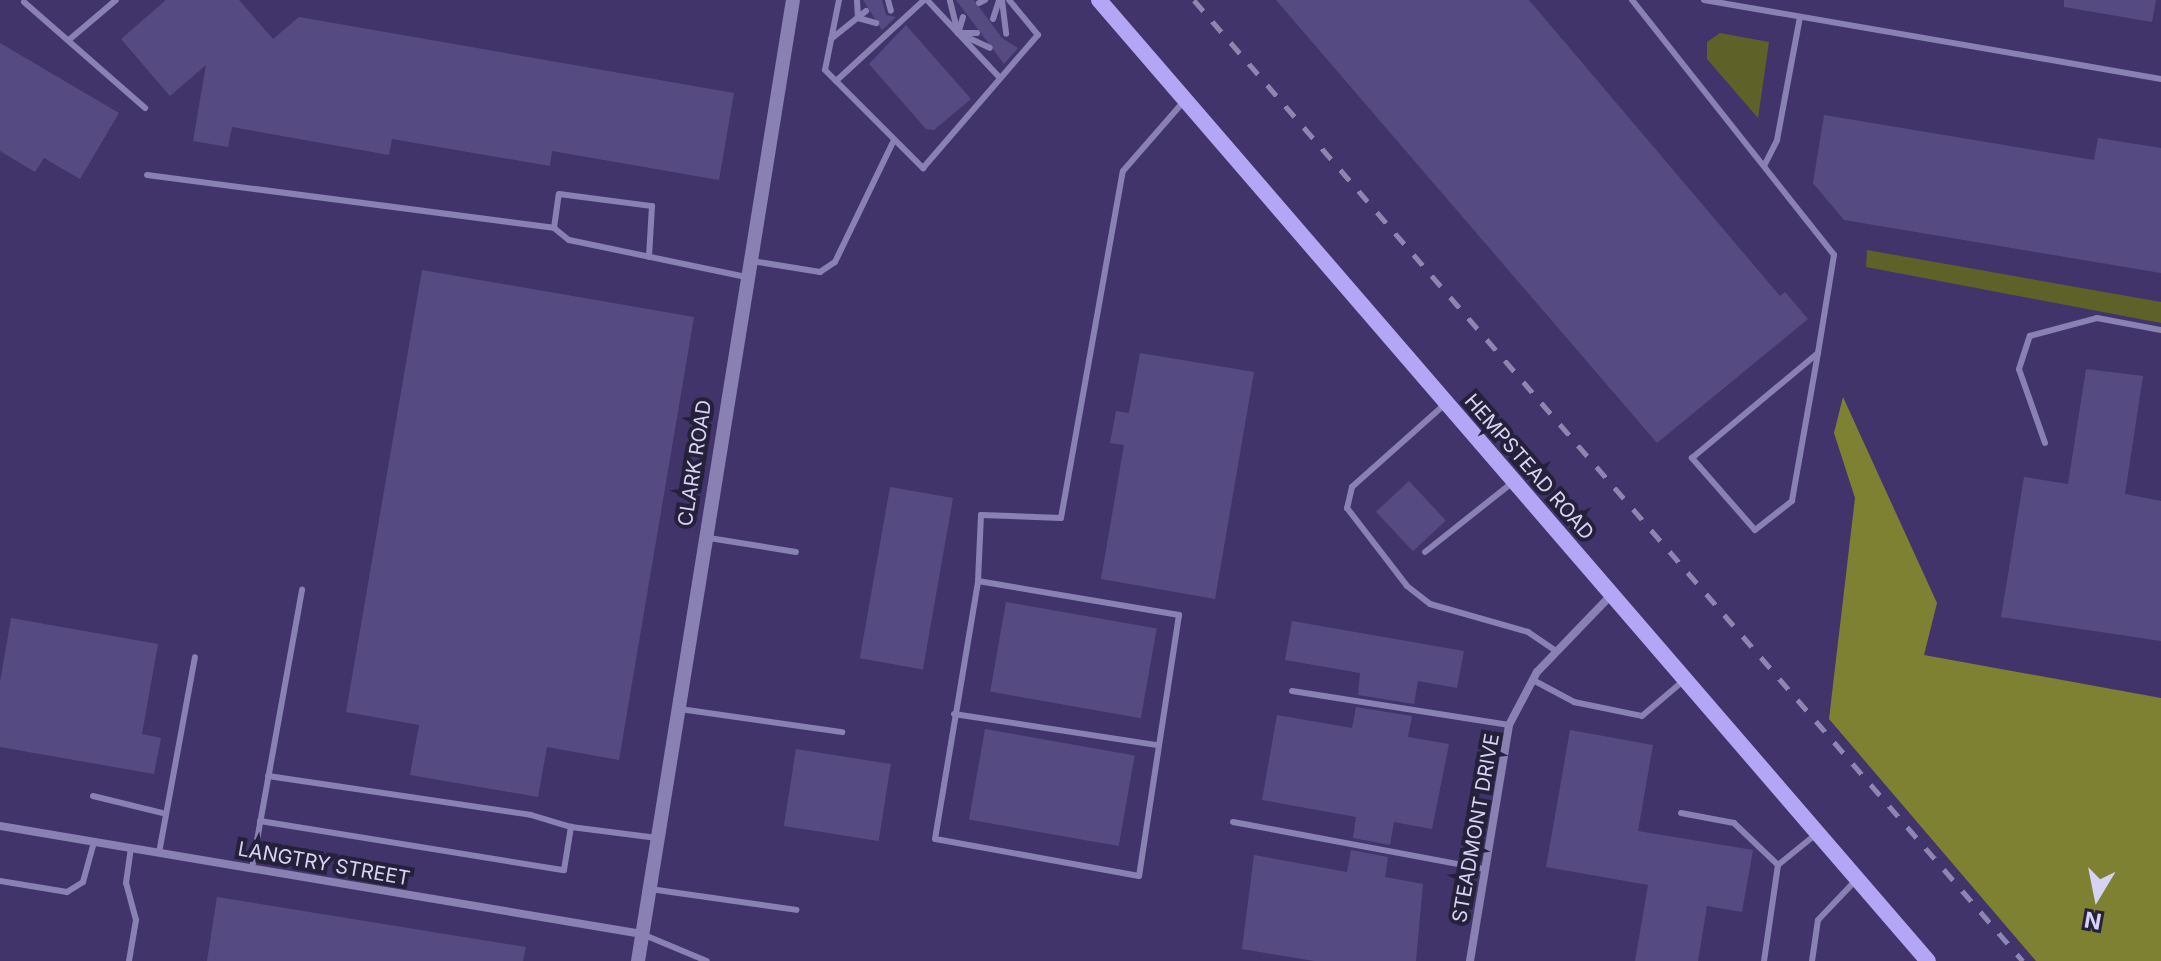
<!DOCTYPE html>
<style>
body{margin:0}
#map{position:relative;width:2161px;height:961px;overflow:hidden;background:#40346a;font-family:Inter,sans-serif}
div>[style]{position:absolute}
.green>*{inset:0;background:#5f6228}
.forest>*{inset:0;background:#7e8131}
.building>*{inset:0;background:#554b82;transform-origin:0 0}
.service>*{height:6px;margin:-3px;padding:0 3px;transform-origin:3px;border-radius:3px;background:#8981b2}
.minor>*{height:8px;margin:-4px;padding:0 4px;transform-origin:4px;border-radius:4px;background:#8981b2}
.tertiary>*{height:14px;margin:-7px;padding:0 7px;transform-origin:7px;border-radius:7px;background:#8981b2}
.secondary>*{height:16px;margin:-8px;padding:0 8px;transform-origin:8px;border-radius:8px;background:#b3a6f4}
.rail>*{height:5px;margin-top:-2.5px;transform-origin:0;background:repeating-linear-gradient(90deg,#8e86b1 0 14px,transparent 0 28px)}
span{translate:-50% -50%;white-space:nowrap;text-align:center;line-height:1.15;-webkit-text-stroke:8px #26213a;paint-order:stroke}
.street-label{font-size:20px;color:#d7d3f4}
.north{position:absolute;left:2057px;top:857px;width:80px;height:80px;-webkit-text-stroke:6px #26213a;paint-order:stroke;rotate:190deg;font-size:22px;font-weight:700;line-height:32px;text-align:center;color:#d7d3f4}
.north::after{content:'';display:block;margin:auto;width:28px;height:36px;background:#d7d3f4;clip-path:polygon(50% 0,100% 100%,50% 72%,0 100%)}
</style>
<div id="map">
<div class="green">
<i style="clip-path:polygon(1720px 33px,1769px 42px,1758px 118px,1707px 59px,1707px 42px)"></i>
<i style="clip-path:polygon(1867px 250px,2161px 302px,2161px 323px,1866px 267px)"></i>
</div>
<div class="forest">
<i style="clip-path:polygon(1843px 397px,1937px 603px,1924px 655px,2161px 698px,2161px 961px,2036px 961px,1829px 719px,1855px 498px,1834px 433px)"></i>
</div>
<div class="building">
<i style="clip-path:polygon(166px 0,239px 0,273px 39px,299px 17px,734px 93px,719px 180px,552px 151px,550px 166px,392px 139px,389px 155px,232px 127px,228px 147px,193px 141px,206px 65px,170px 96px,121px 39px)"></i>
<i style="clip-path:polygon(863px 0,882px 0,886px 15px,896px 17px,882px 30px)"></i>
<i style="clip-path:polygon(956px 0,974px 0,1002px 38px,1018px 48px,1004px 64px)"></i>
<i style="clip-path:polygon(1276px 0,1529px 0,1780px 296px,1785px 292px,1808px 319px,1657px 443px)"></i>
<i style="clip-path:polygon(2064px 0,2156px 0,2152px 22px,2064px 7px)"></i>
<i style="clip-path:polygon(906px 25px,971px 99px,934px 130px,926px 129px,869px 64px)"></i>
<i style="clip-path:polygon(0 43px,119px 113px,80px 179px,44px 158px,35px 172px,0 151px)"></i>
<i style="clip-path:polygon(1824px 115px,2094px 160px,2098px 138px,2161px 148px,2161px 273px,1844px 220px,1813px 183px)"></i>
<i style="clip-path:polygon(422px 270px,694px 317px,619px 760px,547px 747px,538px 797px,410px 775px,419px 725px,346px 712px)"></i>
<i style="clip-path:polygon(1140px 353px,1254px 372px,1215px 599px,1101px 579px,1124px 445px,1110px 443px,1116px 411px,1129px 413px)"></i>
<i style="clip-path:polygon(2086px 369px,2143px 376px,2125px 494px,2161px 501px,2161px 641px,2001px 617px,2024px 477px,2068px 484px)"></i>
<i style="left:1409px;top:481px;width:54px;height:45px;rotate:47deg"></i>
<i style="left:890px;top:487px;width:64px;height:174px;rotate:10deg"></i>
<i style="left:1006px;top:602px;width:153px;height:91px;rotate:10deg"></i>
<i style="clip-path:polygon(11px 618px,158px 644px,142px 734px,161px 738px,154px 774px,0 747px,0 682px)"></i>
<i style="clip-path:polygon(1292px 621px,1464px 651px,1457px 688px,1418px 681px,1414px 704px,1358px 695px,1360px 673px,1285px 660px)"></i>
<i style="clip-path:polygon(1356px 707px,1412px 716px,1408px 737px,1449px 744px,1432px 829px,1394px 822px,1390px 845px,1353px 838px,1356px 817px,1262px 800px,1277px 715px,1352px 728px)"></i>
<i style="left:985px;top:729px;width:152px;height:92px;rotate:10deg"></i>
<i style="clip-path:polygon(1570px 730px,1653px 745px,1638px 831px,1753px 850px,1742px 912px,1707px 906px,1698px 961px,1635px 961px,1648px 885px,1546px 867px)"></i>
<i style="left:796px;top:749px;width:96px;height:78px;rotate:9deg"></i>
<i style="clip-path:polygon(1351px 850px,1388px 857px,1385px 877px,1423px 884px,1416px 961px,1314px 961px,1242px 949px,1254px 855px,1347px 872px)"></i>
<i style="clip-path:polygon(217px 897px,526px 947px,523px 961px,207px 961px)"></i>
</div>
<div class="service">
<i style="left:839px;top:0;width:71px;rotate:101.3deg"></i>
<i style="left:825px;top:70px;width:139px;rotate:45deg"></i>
<i style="left:923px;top:168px;width:176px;rotate:-49.2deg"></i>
<i style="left:1038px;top:35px;width:45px;rotate:-129.6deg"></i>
<i style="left:857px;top:0;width:18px;rotate:87deg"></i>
<i style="left:888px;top:0;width:11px;rotate:75deg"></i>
<i style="left:927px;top:0;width:105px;rotate:46.9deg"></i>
<i style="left:1002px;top:0;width:34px;rotate:83deg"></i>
<i style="left:1632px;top:0;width:325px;rotate:51.6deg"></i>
<i style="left:1834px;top:255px;width:99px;rotate:99.3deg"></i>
<i style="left:1818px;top:353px;width:150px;rotate:100deg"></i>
<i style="left:1792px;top:501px;width:47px;rotate:141.9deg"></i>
<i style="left:1755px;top:530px;width:96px;rotate:-131.2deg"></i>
<i style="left:1692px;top:458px;width:164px;rotate:-39.8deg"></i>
<i style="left:1704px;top:0;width:464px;rotate:9.8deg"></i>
<i style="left:950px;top:1px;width:33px;rotate:76deg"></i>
<i style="left:958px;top:33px;width:35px;rotate:25deg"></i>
<i style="left:24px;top:2px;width:161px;rotate:41.2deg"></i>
<i style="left:979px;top:3px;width:7px;rotate:-27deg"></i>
<i style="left:963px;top:17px;width:17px;rotate:107deg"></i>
<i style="left:958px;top:33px;width:19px"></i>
<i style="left:858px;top:18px;width:19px;rotate:16deg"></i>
<i style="left:993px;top:19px;width:20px;rotate:-72deg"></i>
<i style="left:70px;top:39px;width:60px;rotate:-40.3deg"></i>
<i style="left:831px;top:39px;width:45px;rotate:-38.7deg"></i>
<i style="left:836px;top:81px;width:120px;rotate:-42.6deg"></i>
<i style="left:1764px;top:166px;width:29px;rotate:-63deg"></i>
<i style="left:1777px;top:140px;width:125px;rotate:-79.4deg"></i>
<i style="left:147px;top:175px;width:410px;rotate:7.4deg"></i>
<i style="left:554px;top:228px;width:19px;rotate:39deg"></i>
<i style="left:569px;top:240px;width:181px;rotate:11.8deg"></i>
<i style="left:554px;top:228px;width:34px;rotate:-82deg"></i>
<i style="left:559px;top:194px;width:94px;rotate:7.4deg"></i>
<i style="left:652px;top:206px;width:51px;rotate:93.4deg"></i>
<i style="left:752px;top:261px;width:69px;rotate:9.2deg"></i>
<i style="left:820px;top:272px;width:18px;rotate:-34deg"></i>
<i style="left:835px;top:262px;width:133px;rotate:-64.2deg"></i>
<i style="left:1444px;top:405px;width:123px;rotate:138.3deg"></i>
<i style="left:1352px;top:487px;width:22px;rotate:103deg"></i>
<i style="left:1347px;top:508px;width:98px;rotate:52.4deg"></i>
<i style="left:1407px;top:586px;width:29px;rotate:38deg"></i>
<i style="left:1430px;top:604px;width:102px;rotate:15.9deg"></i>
<i style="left:1528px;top:632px;width:32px;rotate:34deg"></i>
<i style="left:2045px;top:443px;width:78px;rotate:-109.4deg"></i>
<i style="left:2019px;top:369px;width:35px;rotate:-72deg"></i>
<i style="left:2030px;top:336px;width:69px;rotate:-15deg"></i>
<i style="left:2097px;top:318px;width:65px;rotate:10.6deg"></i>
<i style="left:709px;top:538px;width:88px;rotate:9.1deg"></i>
<i style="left:1425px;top:552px;width:112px;rotate:-38.5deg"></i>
<i style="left:978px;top:581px;width:204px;rotate:9.6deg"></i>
<i style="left:1179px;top:615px;width:264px;rotate:98.7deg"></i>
<i style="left:1139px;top:876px;width:207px;rotate:-169.7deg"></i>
<i style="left:935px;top:839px;width:262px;rotate:-80.5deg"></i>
<i style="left:978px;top:581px;width:66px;rotate:-87.4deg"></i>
<i style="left:981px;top:515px;width:80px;rotate:2.1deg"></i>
<i style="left:1061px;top:518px;width:352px;rotate:-79.9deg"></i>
<i style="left:1123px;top:171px;width:93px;rotate:-48.9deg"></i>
<i style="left:1533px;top:680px;width:47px;rotate:28.2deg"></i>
<i style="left:1574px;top:702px;width:69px;rotate:11.6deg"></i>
<i style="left:1642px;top:716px;width:54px;rotate:-40.5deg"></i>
<i style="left:1292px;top:691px;width:220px;rotate:8.9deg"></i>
<i style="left:680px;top:709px;width:164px;rotate:8.1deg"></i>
<i style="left:954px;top:714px;width:204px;rotate:8.7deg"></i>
<i style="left:268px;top:776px;width:266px;rotate:8.4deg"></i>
<i style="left:531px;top:815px;width:42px;rotate:16.7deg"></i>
<i style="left:93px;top:796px;width:71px;rotate:13.8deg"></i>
<i style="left:1681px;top:813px;width:54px;rotate:10.7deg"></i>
<i style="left:1734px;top:823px;width:61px;rotate:43.7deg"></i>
<i style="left:260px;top:821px;width:308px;rotate:9.2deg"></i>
<i style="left:564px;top:870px;width:44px;rotate:-80.8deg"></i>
<i style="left:571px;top:827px;width:87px;rotate:7.3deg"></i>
<i style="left:1233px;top:822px;width:255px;rotate:10.6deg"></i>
<i style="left:159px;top:853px;width:199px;rotate:-79.6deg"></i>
<i style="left:252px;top:868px;width:283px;rotate:-79.8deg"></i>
<i style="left:0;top:881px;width:68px;rotate:9.3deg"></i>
<i style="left:67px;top:892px;width:19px;rotate:-32deg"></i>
<i style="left:83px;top:882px;width:41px;rotate:-74.6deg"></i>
<i style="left:650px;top:889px;width:148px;rotate:8.1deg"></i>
<i style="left:642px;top:934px;width:70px;rotate:22.6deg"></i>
<i style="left:129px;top:961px;width:42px;rotate:-80.3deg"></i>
<i style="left:136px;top:920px;width:38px;rotate:-105deg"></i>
<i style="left:126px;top:883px;width:35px;rotate:-82deg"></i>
<i style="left:1764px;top:961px;width:97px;rotate:-81.7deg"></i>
<i style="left:1778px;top:865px;width:48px;rotate:-39deg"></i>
<i style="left:1812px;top:961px;width:41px;rotate:-81.7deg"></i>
<i style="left:1818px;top:920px;width:54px;rotate:-46.5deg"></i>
</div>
<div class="minor">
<i style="left:0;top:826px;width:651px;rotate:9.55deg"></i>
<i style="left:1470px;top:961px;width:239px;rotate:-80.6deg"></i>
<i style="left:1509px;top:725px;width:60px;rotate:-62.2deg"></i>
<i style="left:1537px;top:672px;width:108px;rotate:-46.1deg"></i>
</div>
<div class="tertiary">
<i style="left:638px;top:961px;width:973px;rotate:-80.84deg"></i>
</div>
<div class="secondary">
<i style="left:1099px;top:0;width:1269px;rotate:49.22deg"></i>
</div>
<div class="rail">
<i style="left:1194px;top:0;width:1269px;rotate:49.22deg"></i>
</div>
<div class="street-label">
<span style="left:695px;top:463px;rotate:-81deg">CLARK ROAD</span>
<span style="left:1529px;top:467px;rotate:49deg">HEMPSTEAD ROAD</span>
<span style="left:1476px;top:828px;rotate:-80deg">STEADMONT DRIVE</span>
<span style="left:324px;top:864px;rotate:10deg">LANGTRY STREET</span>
</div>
<div class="north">N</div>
</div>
